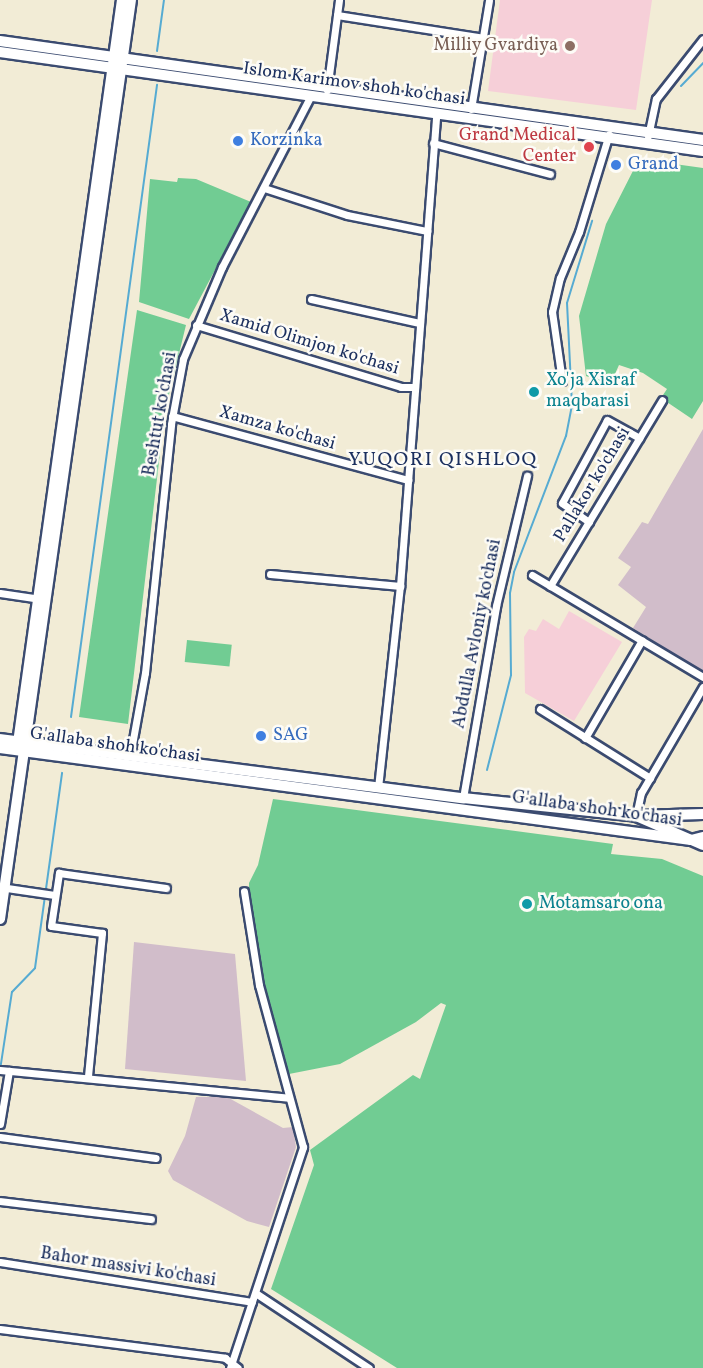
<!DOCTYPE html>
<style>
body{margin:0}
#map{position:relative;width:703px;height:1368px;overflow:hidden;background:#f2ecd6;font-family:Vollkorn,serif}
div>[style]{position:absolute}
.built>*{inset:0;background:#f6cfd8}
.industrial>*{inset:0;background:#d1bdca}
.green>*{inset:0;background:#71cc93;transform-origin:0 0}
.stream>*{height:2px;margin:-1px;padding:0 1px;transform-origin:1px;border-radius:1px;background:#56abd2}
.roads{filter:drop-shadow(2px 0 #3b4b70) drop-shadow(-2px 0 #3b4b70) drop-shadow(0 2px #3b4b70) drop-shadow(0 -2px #3b4b70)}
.minor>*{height:7px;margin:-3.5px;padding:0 3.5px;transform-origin:3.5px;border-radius:3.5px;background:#fff}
.secondary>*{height:10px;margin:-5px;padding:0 5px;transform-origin:5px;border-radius:5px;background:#fff}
.primary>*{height:10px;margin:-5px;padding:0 5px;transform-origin:5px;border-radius:5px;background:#fff}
.dots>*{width:16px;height:16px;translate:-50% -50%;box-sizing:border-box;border:3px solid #fdfcf7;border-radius:50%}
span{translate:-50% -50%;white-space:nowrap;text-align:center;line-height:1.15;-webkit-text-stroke:5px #fdfcf7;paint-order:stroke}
.education-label{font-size:18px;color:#785e54}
.right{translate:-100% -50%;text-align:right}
.street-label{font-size:18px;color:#1b2f5e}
.health-label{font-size:18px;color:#be3a42}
.shop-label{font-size:18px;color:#366cbe}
.left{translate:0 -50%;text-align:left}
.culture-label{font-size:18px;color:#0d838f}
.neighbourhood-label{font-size:20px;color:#1b2f5e;letter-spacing:1.5px}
</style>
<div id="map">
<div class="built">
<i style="clip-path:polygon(500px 0,652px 0,636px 110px,488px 91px)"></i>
<i style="clip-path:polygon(569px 611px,622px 642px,574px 721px,525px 693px,524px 637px,529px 629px,536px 631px,543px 619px,559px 629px)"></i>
</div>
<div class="industrial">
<i style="clip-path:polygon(703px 429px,703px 672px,633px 628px,646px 607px,618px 585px,631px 567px,618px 558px,642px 522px,648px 524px)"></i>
<i style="clip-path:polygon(134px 942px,235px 954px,246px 1081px,125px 1069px)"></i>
<i style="clip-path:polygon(196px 1097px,227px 1097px,283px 1128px,293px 1127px,296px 1147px,269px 1227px,247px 1221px,173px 1180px,168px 1171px,185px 1136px)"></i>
</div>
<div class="green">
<i style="clip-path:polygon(639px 159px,703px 168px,703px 401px,692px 419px,661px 398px,667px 389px,643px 373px,619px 365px,610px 385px,586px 376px,579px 316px,606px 224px)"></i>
<i style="clip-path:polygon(178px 178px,196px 179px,251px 202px,189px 319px,139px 302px,150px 179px,177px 182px)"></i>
<i style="clip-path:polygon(137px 310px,186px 325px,165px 411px,128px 724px,79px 717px)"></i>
<i style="left:187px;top:640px;width:45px;height:22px;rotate:6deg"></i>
<i style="clip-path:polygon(273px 799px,613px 844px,611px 854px,662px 859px,703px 876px,703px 1368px,397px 1368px,271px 1289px,314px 1165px,310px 1150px,413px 1075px,420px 1079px,446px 1005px,441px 1003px,416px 1022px,340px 1064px,289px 1074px,260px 978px,249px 896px,249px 883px,258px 865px)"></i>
</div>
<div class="stream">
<i style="left:157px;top:51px;width:51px;rotate:-82.2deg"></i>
<i style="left:681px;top:86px;width:32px;rotate:-46deg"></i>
<i style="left:71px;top:717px;width:638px;rotate:-82.25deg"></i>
<i style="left:487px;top:770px;width:98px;rotate:-75.8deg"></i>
<i style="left:511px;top:675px;width:82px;rotate:-90.7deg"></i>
<i style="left:510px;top:593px;width:21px;rotate:-79deg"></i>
<i style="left:514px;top:572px;width:146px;rotate:-69.1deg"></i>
<i style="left:566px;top:436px;width:32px;rotate:-79deg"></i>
<i style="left:572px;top:405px;width:102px;rotate:-92.8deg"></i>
<i style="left:567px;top:303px;width:86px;rotate:-73deg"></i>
<i style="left:0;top:1070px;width:79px;rotate:-81.3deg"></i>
<i style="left:12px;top:992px;width:33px;rotate:-46deg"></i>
<i style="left:35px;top:968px;width:197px;rotate:-82.1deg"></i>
</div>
<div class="roads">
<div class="minor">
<i style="left:337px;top:15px;width:149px;rotate:8.9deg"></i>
<i style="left:327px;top:90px;width:91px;rotate:-82.4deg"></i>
<i style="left:471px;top:109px;width:110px;rotate:-80.6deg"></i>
<i style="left:648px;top:136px;width:38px;rotate:-78deg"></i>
<i style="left:656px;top:99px;width:76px;rotate:-51.9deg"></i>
<i style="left:433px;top:143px;width:121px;rotate:14.8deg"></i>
<i style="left:264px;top:188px;width:87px;rotate:18deg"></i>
<i style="left:347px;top:215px;width:82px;rotate:11.3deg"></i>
<i style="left:311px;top:299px;width:111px;rotate:12.5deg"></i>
<i style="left:196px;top:325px;width:214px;rotate:16.8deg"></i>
<i style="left:401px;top:387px;width:14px"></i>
<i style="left:562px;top:381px;width:70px;rotate:-98.2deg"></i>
<i style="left:552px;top:312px;width:35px;rotate:-77deg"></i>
<i style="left:560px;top:278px;width:50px;rotate:-67.6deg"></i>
<i style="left:579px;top:232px;width:102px;rotate:-73deg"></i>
<i style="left:172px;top:416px;width:245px;rotate:15.2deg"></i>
<i style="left:589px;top:522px;width:33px;rotate:-145deg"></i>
<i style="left:562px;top:503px;width:94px;rotate:-61.5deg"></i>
<i style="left:607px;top:420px;width:37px;rotate:29deg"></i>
<i style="left:270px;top:574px;width:131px;rotate:5.3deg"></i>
<i style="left:532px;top:575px;width:199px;rotate:30.8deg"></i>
<i style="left:550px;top:586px;width:217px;rotate:-58.9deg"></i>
<i style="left:0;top:593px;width:41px;rotate:8.3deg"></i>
<i style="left:540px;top:709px;width:130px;rotate:32.1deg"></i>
<i style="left:585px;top:738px;width:113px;rotate:-59.8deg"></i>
<i style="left:130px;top:756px;width:84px;rotate:-79.8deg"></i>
<i style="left:145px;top:673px;width:250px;rotate:-84deg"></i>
<i style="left:171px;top:424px;width:66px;rotate:-79.5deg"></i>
<i style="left:183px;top:359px;width:100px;rotate:-67deg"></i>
<i style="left:222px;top:267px;width:194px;rotate:-62.6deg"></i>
<i style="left:378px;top:788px;width:203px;rotate:-83.8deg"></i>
<i style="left:400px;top:586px;width:474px;rotate:-85.6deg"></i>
<i style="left:463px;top:798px;width:195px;rotate:-80.2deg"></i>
<i style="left:496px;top:606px;width:134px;rotate:-76.6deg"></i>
<i style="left:636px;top:816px;width:24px;rotate:-78deg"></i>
<i style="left:641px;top:793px;width:123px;rotate:-59.7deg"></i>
<i style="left:0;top:887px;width:55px;rotate:8.4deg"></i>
<i style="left:0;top:1070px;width:290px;rotate:5.5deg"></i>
<i style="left:88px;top:1076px;width:144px;rotate:-84.4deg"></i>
<i style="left:102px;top:933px;width:51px;rotate:-172.2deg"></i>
<i style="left:51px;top:926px;width:54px;rotate:-81.4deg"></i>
<i style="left:59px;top:873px;width:108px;rotate:8deg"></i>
<i style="left:0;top:1124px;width:54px;rotate:-80.4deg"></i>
<i style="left:0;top:1137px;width:157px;rotate:7.7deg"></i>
<i style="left:0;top:1201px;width:152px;rotate:6.8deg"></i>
<i style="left:0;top:1262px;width:255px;rotate:9deg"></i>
<i style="left:257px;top:1294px;width:134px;rotate:33.5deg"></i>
<i style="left:0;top:1329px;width:227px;rotate:7.3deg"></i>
<i style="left:225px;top:1358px;width:16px;rotate:38deg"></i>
<i style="left:230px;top:1368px;width:233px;rotate:-71.7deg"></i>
<i style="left:303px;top:1147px;width:168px;rotate:-105.2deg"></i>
<i style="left:259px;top:985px;width:95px;rotate:-99.1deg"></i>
</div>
<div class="secondary">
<i style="left:0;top:41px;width:710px;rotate:8.02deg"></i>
<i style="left:0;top:52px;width:710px;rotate:8.02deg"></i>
<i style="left:17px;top:750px;width:757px;rotate:-82.03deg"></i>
<i style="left:636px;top:816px;width:73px;rotate:23.4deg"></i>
<i style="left:0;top:919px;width:928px;rotate:-81.89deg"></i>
</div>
<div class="primary">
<i style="left:0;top:739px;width:467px;rotate:7.3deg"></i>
<i style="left:463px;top:798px;width:174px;rotate:5.9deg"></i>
<i style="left:636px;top:816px;width:67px;rotate:-1.7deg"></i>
<i style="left:0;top:748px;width:697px;rotate:7.58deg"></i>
<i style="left:691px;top:840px;width:12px;rotate:-14deg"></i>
</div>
</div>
<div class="dots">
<i style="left:570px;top:46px;background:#8d6e63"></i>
<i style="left:238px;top:141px;background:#3f7fe0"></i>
<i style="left:589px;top:147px;background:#e0444e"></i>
<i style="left:616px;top:165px;background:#3f7fe0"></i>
<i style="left:534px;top:392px;background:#0f9aa8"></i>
<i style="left:261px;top:736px;background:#3f7fe0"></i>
<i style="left:527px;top:904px;background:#0f9aa8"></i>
</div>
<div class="education-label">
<span class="right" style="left:558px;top:46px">Milliy Gvardiya</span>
</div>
<div class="street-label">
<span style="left:354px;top:85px;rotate:8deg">Islom Karimov shoh ko'chasi</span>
<span style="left:309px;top:343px;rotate:17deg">Xamid Olimjon ko'chasi</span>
<span style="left:161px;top:414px;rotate:-80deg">Beshtut ko'chasi</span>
<span style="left:277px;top:429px;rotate:16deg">Xamza ko'chasi</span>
<span style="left:593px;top:485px;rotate:-59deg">Pallakor ko'chasi</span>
<span style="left:478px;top:634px;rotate:-79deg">Abdulla Avloniy ko'chasi</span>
<span style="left:115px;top:746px;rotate:8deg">G'allaba shoh ko'chasi</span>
<span style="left:597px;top:810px;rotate:8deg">G'allaba shoh ko'chasi</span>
<span style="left:128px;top:1268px;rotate:9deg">Bahor massivi ko'chasi</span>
</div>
<div class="health-label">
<span class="right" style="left:576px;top:147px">Grand Medical<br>Center</span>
</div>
<div class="shop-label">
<span class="left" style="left:250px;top:141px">Korzinka</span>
<span class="left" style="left:628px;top:165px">Grand</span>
<span class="left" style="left:273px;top:736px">SAG</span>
</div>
<div class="culture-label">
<span class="left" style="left:546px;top:392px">Xo'ja Xisraf<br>maqbarasi</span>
<span class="left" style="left:539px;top:904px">Motamsaro ona</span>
</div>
<div class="neighbourhood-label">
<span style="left:443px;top:460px">YUQORI QISHLOQ</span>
</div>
</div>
